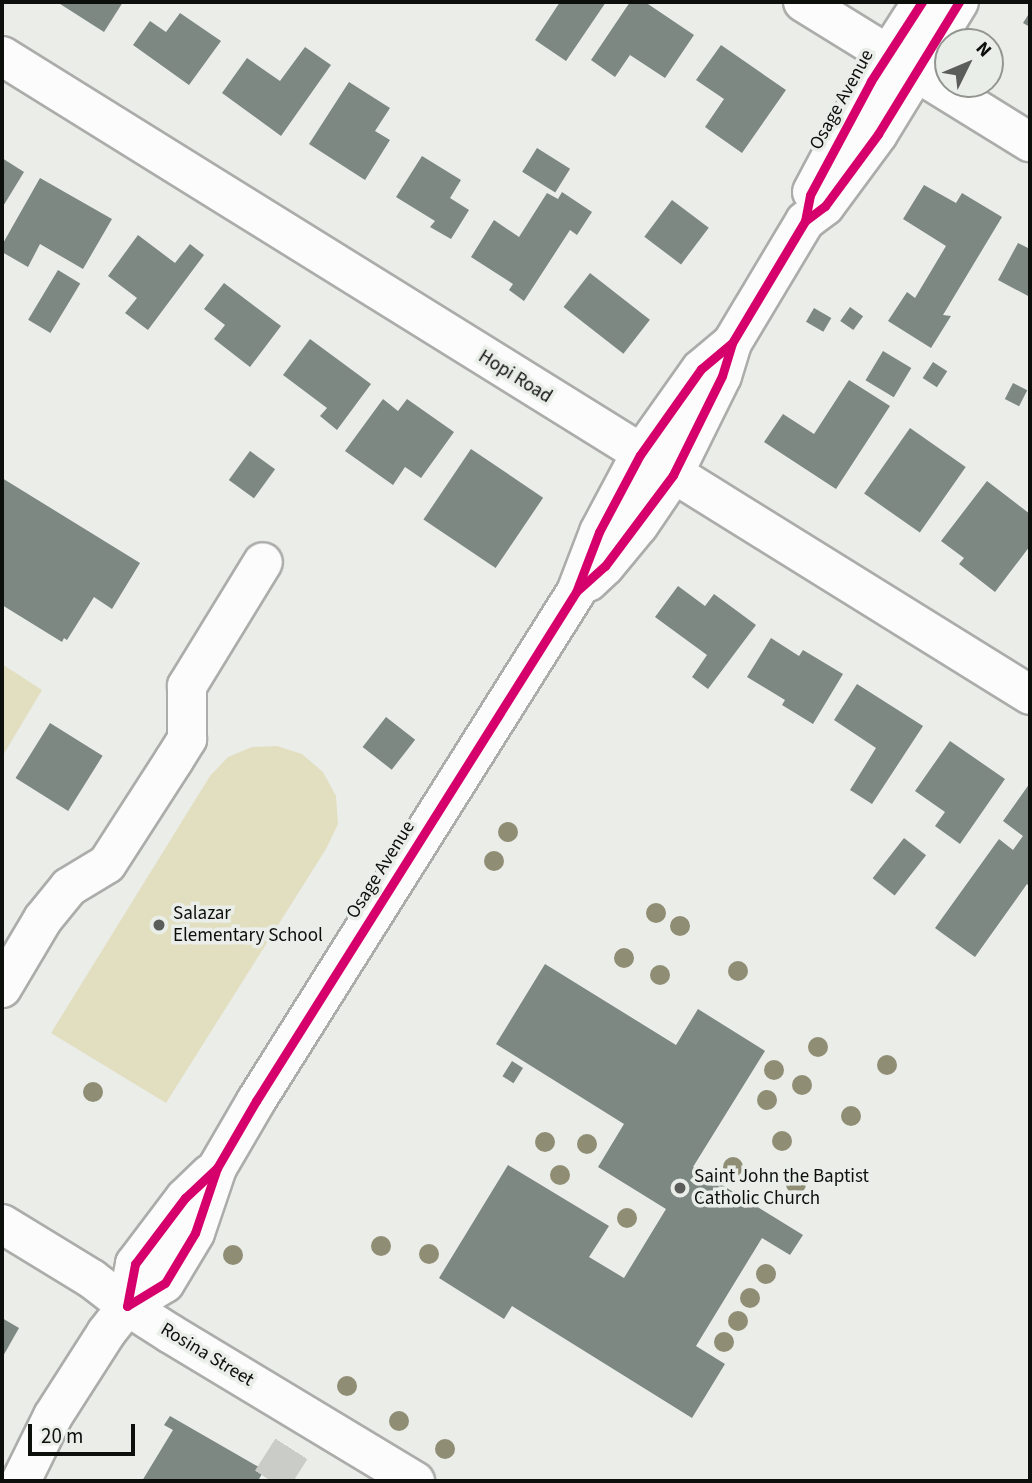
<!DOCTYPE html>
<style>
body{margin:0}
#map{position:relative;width:1032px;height:1483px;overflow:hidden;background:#ebede9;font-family:"Source Sans 3",sans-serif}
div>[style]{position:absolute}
.green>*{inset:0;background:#e2dec0}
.building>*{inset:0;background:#7d8882;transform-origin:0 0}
.minor-tunnel>*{height:38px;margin-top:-19px;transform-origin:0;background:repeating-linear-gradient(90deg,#caccc8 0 38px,transparent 0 57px)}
.roads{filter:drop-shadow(2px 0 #acadab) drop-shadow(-2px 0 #acadab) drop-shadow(0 2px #acadab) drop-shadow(0 -2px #acadab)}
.minor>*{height:38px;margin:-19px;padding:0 19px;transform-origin:19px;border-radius:19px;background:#fcfcfc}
.cycleway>*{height:9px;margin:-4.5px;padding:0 4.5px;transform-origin:4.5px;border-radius:4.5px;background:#d6006c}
.trees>*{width:20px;height:20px;margin:-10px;border-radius:50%;background:#908d75}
.dots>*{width:19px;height:19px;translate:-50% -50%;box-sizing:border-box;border:4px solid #eaeee8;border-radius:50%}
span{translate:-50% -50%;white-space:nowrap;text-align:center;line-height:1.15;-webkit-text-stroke:7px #eaeee8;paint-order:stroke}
.street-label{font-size:19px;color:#0d0f0d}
.poi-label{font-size:19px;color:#0d0f0d}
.left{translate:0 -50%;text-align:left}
.frame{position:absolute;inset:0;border:4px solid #0d0f0d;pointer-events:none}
.north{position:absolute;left:934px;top:28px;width:70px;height:70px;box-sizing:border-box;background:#eaeee8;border:2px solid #929590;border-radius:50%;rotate:47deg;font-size:19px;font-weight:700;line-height:28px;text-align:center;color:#0d0f0d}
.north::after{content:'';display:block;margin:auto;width:24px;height:32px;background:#5b5d5a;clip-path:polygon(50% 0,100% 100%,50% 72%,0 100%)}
.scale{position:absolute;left:28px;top:1424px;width:107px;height:32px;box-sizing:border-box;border:4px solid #0d0f0d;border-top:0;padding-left:9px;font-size:21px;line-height:24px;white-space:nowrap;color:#0d0f0d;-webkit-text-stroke:5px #eaeee8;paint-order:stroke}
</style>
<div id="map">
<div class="green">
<i style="clip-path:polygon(2px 664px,42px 690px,2px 757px)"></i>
<i style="clip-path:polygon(277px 746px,302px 754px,323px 772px,336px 796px,338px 824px,326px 849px,166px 1103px,51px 1033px,210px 776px,228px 757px,252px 747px)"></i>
</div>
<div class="building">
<i style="clip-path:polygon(57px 2px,123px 2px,104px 32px)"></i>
<i style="clip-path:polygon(560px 2px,606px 2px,566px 61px,535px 40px)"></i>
<i style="clip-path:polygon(630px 2px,645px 2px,694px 35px,665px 78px,630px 55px,615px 77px,591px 60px)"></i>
<i style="clip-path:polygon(1030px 12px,1030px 27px,1023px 23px)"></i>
<i style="clip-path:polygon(180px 13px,221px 41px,189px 85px,133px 45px,150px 21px,166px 32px)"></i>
<i style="clip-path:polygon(721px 45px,786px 90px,742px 153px,705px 127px,724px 99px,696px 80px)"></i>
<i style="clip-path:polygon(305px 47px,331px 65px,281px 136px,222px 93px,247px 58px,280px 81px)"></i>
<i style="clip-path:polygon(349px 82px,390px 108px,375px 131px,390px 140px,365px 180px,309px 144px)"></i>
<i style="left:537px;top:148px;width:39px;height:28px;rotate:32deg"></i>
<i style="clip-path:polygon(422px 156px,461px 180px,450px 198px,469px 210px,451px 239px,430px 227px,435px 221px,396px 197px)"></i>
<i style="clip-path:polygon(2px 158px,24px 172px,2px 208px)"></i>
<i style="clip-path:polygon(40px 178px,112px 219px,83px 269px,40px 244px,28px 267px,2px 252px,2px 245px)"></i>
<i style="clip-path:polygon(924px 185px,956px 203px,962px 193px,1002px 217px,943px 315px,951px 316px,931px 348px,888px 321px,907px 292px,915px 298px,946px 246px,903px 219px)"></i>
<i style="clip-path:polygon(562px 192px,592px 212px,577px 235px,570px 230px,524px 301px,509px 290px,513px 284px,471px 257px,494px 220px,519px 237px,547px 193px,558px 199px)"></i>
<i style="left:672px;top:200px;width:46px;height:46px;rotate:37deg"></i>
<i style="clip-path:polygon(138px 235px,175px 263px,190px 244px,204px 255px,148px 330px,125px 313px,137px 298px,108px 276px)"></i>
<i style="clip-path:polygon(1018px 243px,1030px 249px,1030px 297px,998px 280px)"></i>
<i style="left:58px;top:270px;width:26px;height:58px;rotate:31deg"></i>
<i style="left:590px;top:273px;width:76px;height:43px;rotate:38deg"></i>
<i style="clip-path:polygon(224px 283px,281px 326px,250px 367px,214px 339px,225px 325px,204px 309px)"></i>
<i style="left:850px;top:307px;width:16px;height:17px;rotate:35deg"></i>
<i style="left:814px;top:308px;width:20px;height:16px;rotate:30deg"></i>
<i style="clip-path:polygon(310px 339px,371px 384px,337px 430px,320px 416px,327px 408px,283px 375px)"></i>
<i style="left:883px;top:351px;width:33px;height:34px;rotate:31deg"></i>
<i style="left:933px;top:362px;width:17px;height:19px;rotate:33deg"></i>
<i style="clip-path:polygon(849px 380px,890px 406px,836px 489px,764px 442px,783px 414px,814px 434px)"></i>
<i style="left:1013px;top:383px;width:16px;height:18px;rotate:27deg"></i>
<i style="clip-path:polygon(383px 399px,398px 411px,407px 399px,454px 432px,421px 478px,405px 467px,393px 485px,345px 451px)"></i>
<i style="left:910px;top:428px;width:68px;height:80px;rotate:35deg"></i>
<i style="left:471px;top:449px;width:87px;height:85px;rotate:34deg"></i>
<i style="left:250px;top:451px;width:31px;height:36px;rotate:36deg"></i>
<i style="clip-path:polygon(2px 478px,140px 563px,112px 609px,94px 597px,67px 640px,64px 638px,62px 642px,2px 605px)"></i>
<i style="clip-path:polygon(987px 481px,1030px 514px,1030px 546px,995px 592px,959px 564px,964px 558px,941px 541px)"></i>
<i style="clip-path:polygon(678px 586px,705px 606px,714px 594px,756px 625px,708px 689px,692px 677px,707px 655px,655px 617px)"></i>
<i style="clip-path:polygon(771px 638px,799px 656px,803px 650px,843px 674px,813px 724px,782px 705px,785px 700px,747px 677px)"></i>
<i style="clip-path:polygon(857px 684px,923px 726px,872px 804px,850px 790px,876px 748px,834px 720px)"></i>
<i style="left:386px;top:717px;width:37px;height:38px;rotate:38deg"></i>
<i style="left:50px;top:723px;width:62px;height:65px;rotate:32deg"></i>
<i style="clip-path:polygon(950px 741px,1005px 779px,960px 844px,935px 826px,945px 812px,915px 791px)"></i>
<i style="clip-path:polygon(1030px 783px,1030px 887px,1027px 884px,975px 957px,935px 928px,999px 839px,1013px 850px,1023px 836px,1003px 821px)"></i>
<i style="left:904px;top:838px;width:28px;height:51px;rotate:38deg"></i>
<i style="clip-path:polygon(545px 964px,676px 1045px,698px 1009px,765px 1051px,693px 1167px,803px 1235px,790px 1255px,762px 1238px,696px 1346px,725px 1364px,692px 1418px,512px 1306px,504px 1319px,439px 1278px,508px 1165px,609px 1226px,589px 1257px,624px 1278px,666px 1209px,598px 1167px,624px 1124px,496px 1044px)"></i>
<i style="left:512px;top:1061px;width:13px;height:18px;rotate:32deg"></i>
<i style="clip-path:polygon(2px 1318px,19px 1328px,2px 1358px)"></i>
<i style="clip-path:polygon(170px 1416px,264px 1470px,258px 1481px,142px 1481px,173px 1430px,164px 1425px)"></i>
</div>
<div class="minor-tunnel">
<i style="left:271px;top:1481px;width:75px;rotate:-57.6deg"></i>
</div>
<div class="roads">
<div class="minor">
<i style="left:803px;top:2px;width:267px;rotate:31.7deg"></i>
<i style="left:2px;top:56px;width:1210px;rotate:31.86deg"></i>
<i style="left:812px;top:192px;width:126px;rotate:-62deg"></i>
<i style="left:871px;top:81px;width:94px;rotate:-57.2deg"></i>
<i style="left:588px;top:582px;width:23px;rotate:-43deg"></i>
<i style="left:605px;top:566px;width:53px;rotate:-50.3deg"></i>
<i style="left:639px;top:525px;width:60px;rotate:-55.8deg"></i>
<i style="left:673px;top:475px;width:110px;rotate:-63.7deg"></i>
<i style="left:722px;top:376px;width:34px;rotate:-73deg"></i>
<i style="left:732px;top:343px;width:142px;rotate:-59.1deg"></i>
<i style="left:805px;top:221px;width:25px;rotate:-37deg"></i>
<i style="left:825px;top:206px;width:89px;rotate:-53.6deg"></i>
<i style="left:878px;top:134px;width:155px;rotate:-58.5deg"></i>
<i style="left:2px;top:988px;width:80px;rotate:-59.3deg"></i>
<i style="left:43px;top:919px;width:41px;rotate:-50.9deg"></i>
<i style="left:69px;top:887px;width:44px;rotate:-31.2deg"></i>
<i style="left:107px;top:864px;width:124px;rotate:-57.2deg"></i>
<i style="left:174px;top:760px;width:25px;rotate:-58deg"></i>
<i style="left:187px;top:739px;width:53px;rotate:-90deg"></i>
<i style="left:187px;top:686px;width:145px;rotate:-58.5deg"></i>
<i style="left:2px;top:1224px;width:105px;rotate:31.4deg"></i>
<i style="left:92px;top:1279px;width:44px;rotate:37.6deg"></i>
<i style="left:127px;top:1306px;width:52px;rotate:32.5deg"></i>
<i style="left:171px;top:1334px;width:285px;rotate:31.1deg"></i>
<i style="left:127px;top:1306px;width:43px;rotate:-79.2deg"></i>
<i style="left:135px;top:1264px;width:83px;rotate:-52.9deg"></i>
<i style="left:185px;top:1198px;width:35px;rotate:-44deg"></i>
<i style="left:21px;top:1481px;width:72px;rotate:-63.8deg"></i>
<i style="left:53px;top:1416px;width:98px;rotate:-57.4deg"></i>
<i style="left:106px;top:1333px;width:34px;rotate:-52deg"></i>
<i style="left:127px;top:1306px;width:44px;rotate:-31.2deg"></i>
<i style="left:165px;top:1283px;width:58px;rotate:-59deg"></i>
<i style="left:195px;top:1233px;width:69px;rotate:-71.3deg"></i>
<i style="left:217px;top:1168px;width:78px;rotate:-59.8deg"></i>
<i style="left:256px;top:1101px;width:601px;rotate:-57.84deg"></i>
<i style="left:576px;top:592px;width:64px;rotate:-69deg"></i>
<i style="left:599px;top:532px;width:87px;rotate:-62deg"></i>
<i style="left:640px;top:455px;width:105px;rotate:-54.7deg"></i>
<i style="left:701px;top:369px;width:40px;rotate:-40deg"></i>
</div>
</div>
<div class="cycleway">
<i style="left:805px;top:221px;width:26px;rotate:-79deg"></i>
<i style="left:810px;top:195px;width:129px;rotate:-61.8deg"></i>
<i style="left:871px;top:81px;width:94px;rotate:-57.2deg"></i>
<i style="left:578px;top:590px;width:36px;rotate:-42deg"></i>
<i style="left:605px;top:566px;width:114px;rotate:-53.2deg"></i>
<i style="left:673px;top:475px;width:110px;rotate:-63.7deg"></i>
<i style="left:722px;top:376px;width:34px;rotate:-73deg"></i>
<i style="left:732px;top:343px;width:142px;rotate:-59.1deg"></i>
<i style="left:805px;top:221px;width:25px;rotate:-37deg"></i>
<i style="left:825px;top:206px;width:89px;rotate:-53.6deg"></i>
<i style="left:878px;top:134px;width:155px;rotate:-58.5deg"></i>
<i style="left:127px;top:1306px;width:44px;rotate:-31.2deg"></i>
<i style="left:165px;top:1283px;width:58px;rotate:-59deg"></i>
<i style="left:195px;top:1233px;width:69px;rotate:-71.3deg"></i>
<i style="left:217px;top:1168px;width:78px;rotate:-59.8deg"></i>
<i style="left:256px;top:1101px;width:601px;rotate:-57.84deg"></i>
<i style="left:576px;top:592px;width:64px;rotate:-69deg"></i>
<i style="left:599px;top:532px;width:87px;rotate:-62deg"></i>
<i style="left:640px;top:455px;width:105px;rotate:-54.7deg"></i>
<i style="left:701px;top:369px;width:40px;rotate:-40deg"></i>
<i style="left:127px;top:1306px;width:43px;rotate:-79.2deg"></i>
<i style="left:135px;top:1264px;width:83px;rotate:-52.9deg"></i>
<i style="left:185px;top:1198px;width:44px;rotate:-43.2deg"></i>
</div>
<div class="trees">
<i style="left:508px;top:832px"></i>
<i style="left:494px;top:861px"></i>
<i style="left:656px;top:913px"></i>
<i style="left:680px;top:926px"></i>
<i style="left:624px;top:958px"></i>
<i style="left:738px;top:971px"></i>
<i style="left:660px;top:975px"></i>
<i style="left:818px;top:1047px"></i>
<i style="left:887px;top:1065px"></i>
<i style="left:774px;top:1070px"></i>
<i style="left:802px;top:1085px"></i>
<i style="left:93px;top:1092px"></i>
<i style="left:767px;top:1100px"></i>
<i style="left:851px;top:1116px"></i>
<i style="left:782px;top:1141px"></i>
<i style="left:545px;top:1142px"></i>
<i style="left:587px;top:1144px"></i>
<i style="left:733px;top:1167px"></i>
<i style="left:560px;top:1175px"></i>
<i style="left:796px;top:1184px"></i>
<i style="left:627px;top:1218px"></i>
<i style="left:381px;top:1246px"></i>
<i style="left:429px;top:1254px"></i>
<i style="left:233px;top:1255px"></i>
<i style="left:766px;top:1274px"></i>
<i style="left:750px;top:1298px"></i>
<i style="left:738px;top:1321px"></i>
<i style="left:724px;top:1342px"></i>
<i style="left:347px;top:1386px"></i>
<i style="left:399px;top:1421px"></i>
<i style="left:445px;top:1449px"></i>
</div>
<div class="dots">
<i style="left:159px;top:925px;background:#5b5d5a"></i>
<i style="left:680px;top:1188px;background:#5b5d5a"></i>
</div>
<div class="street-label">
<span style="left:842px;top:100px;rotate:-61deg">Osage Avenue</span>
<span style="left:515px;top:377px;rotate:32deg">Hopi Road</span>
<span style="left:381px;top:870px;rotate:-58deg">Osage Avenue</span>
<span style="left:207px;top:1355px;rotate:31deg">Rosina Street</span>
</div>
<div class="poi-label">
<span class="left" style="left:173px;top:925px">Salazar<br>Elementary School</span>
<span class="left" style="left:694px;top:1188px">Saint John the Baptist<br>Catholic Church</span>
</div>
<div class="frame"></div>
<div class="north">N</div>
<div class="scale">20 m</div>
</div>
